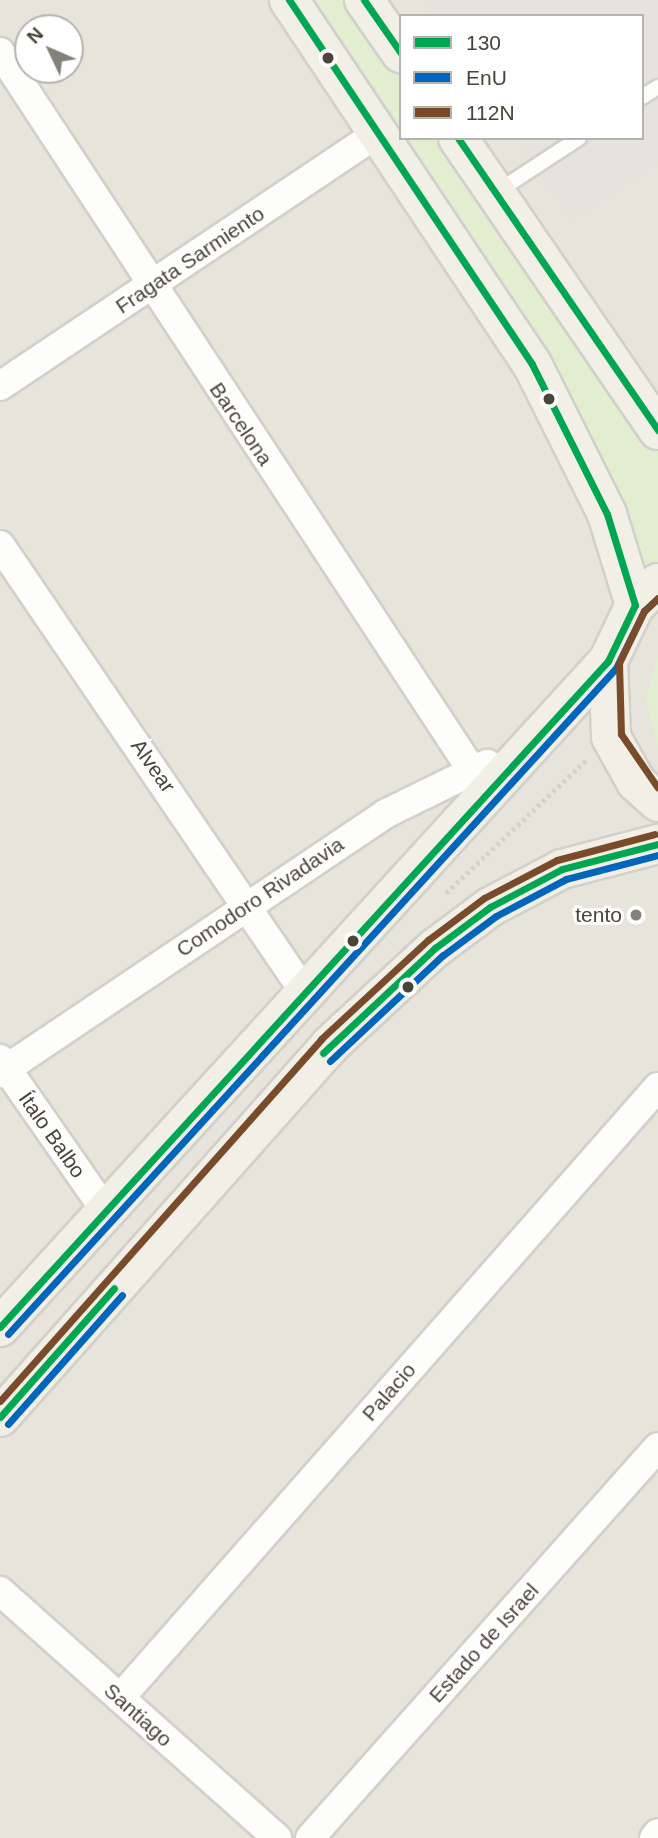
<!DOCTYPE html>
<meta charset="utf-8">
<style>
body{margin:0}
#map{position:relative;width:658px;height:1838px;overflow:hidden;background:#f4f2ee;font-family:Helvetica,sans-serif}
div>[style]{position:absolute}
.residential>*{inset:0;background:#e7e4dc}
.industrial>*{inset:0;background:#e6e2de}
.green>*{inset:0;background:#e1eecf}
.parking>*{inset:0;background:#e6e3df}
.path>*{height:4.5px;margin-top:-2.25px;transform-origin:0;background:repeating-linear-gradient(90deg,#d3d2cc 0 3.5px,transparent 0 7px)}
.roads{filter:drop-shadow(2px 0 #d2d0cb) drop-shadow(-2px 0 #d2d0cb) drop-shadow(0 2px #d2d0cb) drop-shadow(0 -2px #d2d0cb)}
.service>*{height:14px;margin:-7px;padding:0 7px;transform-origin:7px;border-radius:7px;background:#fdfdfc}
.minor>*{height:28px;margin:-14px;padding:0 14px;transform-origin:14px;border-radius:14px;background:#fdfdfc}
.primary>*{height:38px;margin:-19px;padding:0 19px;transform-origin:19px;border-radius:19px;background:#f2efe6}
.bus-1>*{height:7px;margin:-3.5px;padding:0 3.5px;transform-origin:3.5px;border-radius:3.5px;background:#00a651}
.bus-2>*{height:7px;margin:-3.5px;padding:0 3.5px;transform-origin:3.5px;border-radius:3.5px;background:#0065bd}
.bus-3>*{height:7px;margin:-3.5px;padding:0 3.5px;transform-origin:3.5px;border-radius:3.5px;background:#7a4b2a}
.dots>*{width:19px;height:19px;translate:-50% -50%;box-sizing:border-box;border:4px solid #fff;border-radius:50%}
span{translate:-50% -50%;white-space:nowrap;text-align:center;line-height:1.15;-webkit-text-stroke:6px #fff;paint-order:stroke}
.street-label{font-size:21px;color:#4b4439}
.poi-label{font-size:21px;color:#4b4439}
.right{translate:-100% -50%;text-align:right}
.legend{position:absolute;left:399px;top:14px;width:245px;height:126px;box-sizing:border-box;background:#fff;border:2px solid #b7b4b0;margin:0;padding:9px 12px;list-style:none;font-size:21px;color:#4b4439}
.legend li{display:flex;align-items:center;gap:14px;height:35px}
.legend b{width:35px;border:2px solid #b7b4b0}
.north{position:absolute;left:14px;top:14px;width:70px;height:70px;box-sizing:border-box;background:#fff;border:2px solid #b7b4b0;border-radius:50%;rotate:314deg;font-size:19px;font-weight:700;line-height:28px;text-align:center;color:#4b4439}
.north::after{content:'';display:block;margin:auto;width:24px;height:32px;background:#868178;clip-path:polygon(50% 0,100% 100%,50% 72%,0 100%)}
</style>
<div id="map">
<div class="residential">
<i style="clip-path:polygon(evenodd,0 0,658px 0,658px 1838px,0 1838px,0 0,401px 16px,642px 16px,642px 138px,401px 138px,401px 16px,0 0,28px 28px,70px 28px,70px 70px,28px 70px,28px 28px)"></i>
</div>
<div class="industrial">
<i style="clip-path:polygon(422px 0,658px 0,658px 163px,571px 221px,515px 138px,642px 138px,642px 16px,432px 16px)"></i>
</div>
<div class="green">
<i style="clip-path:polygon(289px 0,364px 0,401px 53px,401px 138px,458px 138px,658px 430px,658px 583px,635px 605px,607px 514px)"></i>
<i style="clip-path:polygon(658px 655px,658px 747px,646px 699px)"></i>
</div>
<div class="parking">
<i style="clip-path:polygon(645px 0,658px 0,658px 144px,642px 122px,642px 16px,619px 16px)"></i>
<i style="clip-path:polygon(515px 138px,619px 138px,548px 188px)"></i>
</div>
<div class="path">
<i style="left:446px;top:893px;width:195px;rotate:-43.5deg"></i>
</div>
<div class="roads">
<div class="service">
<i style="left:642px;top:97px;width:19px;rotate:-32deg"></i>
<i style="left:498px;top:191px;width:97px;rotate:-33.2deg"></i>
</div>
<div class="minor">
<i style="left:0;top:52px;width:885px;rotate:56.7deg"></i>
<i style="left:0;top:386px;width:455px;rotate:-33.8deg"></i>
<i style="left:0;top:545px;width:538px;rotate:55.75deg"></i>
<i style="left:0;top:1059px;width:184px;rotate:55.2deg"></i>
<i style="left:0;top:1073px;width:464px;rotate:-33.9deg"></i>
<i style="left:385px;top:814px;width:114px;rotate:-26.1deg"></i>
<i style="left:0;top:1591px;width:371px;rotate:41.7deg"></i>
<i style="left:120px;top:1698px;width:814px;rotate:-48.64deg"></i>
<i style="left:310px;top:1838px;width:523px;rotate:-48.33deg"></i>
<i style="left:654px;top:1838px;width:6px;rotate:-51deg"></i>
</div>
<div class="primary">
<i style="left:289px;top:0;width:438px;rotate:56.3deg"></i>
<i style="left:532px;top:364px;width:168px;rotate:63.4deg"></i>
<i style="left:607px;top:514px;width:95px;rotate:72.9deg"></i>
<i style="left:364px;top:0;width:65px;rotate:55.1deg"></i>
<i style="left:458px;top:138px;width:354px;rotate:55.6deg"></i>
<i style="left:658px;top:583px;width:32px;rotate:136deg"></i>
<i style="left:635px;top:605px;width:62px;rotate:115.7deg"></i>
<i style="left:608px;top:661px;width:76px;rotate:87.7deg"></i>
<i style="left:611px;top:737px;width:51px;rotate:60.9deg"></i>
<i style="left:636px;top:782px;width:30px;rotate:42deg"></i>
<i style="left:0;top:1327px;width:902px;rotate:-47.61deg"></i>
<i style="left:0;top:1417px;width:496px;rotate:-48.4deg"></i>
<i style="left:329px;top:1046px;width:144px;rotate:-42.8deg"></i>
<i style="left:435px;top:948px;width:69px;rotate:-36.7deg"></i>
<i style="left:490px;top:907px;width:81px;rotate:-27.8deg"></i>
<i style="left:562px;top:869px;width:99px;rotate:-14.6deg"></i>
</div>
</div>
<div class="bus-1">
<i style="left:364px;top:0;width:65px;rotate:55.1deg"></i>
<i style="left:458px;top:138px;width:354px;rotate:55.6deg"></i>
<i style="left:323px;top:1053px;width:154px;rotate:-43.2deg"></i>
<i style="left:435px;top:948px;width:69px;rotate:-36.7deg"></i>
<i style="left:490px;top:907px;width:81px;rotate:-27.8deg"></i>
<i style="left:562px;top:869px;width:99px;rotate:-14.6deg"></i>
<i style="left:0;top:1327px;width:902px;rotate:-47.61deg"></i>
<i style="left:608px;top:661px;width:62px;rotate:-64.3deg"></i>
<i style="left:635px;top:605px;width:95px;rotate:-107.1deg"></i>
<i style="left:607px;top:514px;width:168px;rotate:-116.6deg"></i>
<i style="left:532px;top:364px;width:438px;rotate:-123.7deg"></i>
<i style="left:0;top:1417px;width:172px;rotate:-48.5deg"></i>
</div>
<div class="bus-2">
<i style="left:330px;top:1061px;width:154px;rotate:-43.2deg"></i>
<i style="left:442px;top:956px;width:67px;rotate:-36.5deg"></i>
<i style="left:496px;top:916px;width:79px;rotate:-27.9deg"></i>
<i style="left:566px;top:879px;width:95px;rotate:-14.6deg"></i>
<i style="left:8px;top:1334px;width:902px;rotate:-47.61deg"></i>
<i style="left:616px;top:668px;width:64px;rotate:-63.8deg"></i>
<i style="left:644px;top:611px;width:19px;rotate:-43deg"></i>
<i style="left:8px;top:1424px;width:172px;rotate:-48.5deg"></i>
</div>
<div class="bus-3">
<i style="left:658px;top:598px;width:19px;rotate:137deg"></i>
<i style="left:644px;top:611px;width:58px;rotate:115.7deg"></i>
<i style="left:619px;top:663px;width:71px;rotate:88.4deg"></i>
<i style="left:621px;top:734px;width:65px;rotate:55.6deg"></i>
<i style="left:0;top:1401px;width:484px;rotate:-48.4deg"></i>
<i style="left:321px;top:1039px;width:146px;rotate:-42.8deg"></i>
<i style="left:428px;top:940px;width:70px;rotate:-36.9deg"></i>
<i style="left:484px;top:898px;width:82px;rotate:-27.5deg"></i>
<i style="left:557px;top:860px;width:101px;rotate:-14.9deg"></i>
</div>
<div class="dots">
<i style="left:328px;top:58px;background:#4b4439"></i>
<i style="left:549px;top:399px;background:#4b4439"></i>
<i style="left:636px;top:915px;background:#868178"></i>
<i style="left:353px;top:941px;background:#4b4439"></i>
<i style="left:408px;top:987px;background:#4b4439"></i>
</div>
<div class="street-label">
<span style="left:190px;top:260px;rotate:-34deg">Fragata Sarmiento</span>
<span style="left:241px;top:424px;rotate:56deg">Barcelona</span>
<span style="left:153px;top:766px;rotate:55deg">Alvear</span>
<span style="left:260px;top:897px;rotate:-34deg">Comodoro Rivadavia</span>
<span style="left:52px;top:1135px;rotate:55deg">Ítalo Balbo</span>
<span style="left:389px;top:1392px;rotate:-49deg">Palacio</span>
<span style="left:484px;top:1643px;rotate:-48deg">Estado de Israel</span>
<span style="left:138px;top:1715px;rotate:42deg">Santiago</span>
</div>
<div class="poi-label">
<span class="right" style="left:622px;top:915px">tento</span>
</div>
<ul class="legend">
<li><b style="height:9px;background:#00a651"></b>130</li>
<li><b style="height:9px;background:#0065bd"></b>EnU</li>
<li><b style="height:9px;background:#7a4b2a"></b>112N</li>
</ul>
<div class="north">N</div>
</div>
